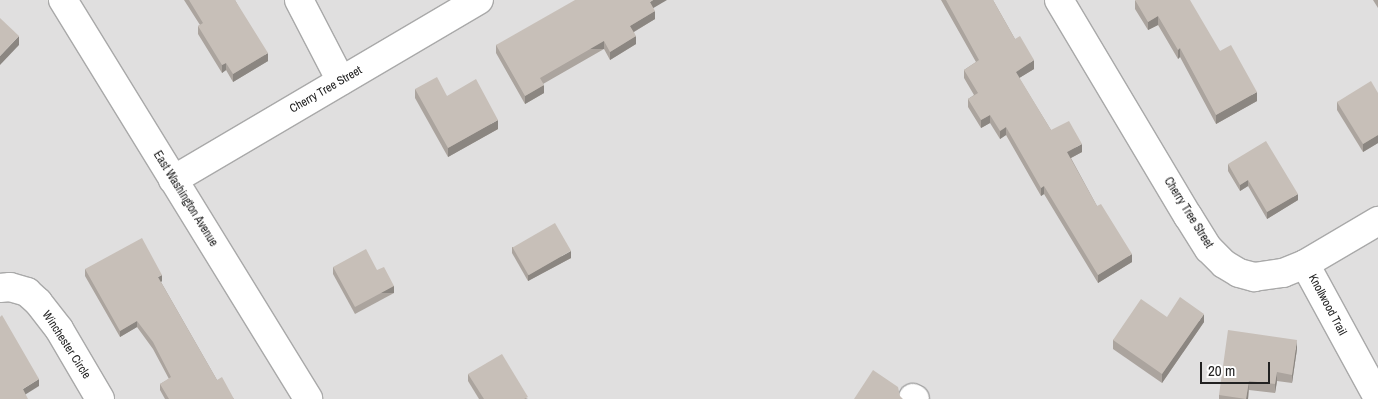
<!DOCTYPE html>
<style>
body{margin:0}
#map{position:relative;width:1378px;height:399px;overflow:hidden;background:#f2efe9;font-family:"Archivo Narrow",sans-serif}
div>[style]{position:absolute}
.residential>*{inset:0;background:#e0dfdf}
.roads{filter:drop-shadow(1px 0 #a9a9a9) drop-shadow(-1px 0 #a9a9a9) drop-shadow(0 1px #a9a9a9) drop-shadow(0 -1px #a9a9a9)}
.minor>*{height:28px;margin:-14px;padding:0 14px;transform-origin:14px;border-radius:14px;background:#fff}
.wall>*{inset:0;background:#aba49e}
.shaded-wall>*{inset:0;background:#8b8681;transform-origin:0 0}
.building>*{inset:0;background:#c7bfb8;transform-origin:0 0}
span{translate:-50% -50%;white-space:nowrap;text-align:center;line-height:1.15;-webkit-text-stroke:5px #fff;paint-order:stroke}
.street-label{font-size:12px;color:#222}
.scale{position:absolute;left:1200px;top:362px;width:70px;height:22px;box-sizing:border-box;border:2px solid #222;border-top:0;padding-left:6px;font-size:15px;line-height:18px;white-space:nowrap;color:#222;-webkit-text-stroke:4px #fff;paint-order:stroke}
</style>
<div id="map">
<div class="residential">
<i style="clip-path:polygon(0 0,47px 0,292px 399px,0 399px)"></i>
<i style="clip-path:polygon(79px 0,1378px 0,1378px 399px,324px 399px)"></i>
</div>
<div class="roads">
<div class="minor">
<i style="left:63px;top:0;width:468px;rotate:58.4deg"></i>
<i style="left:299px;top:0;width:91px;rotate:62.6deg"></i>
<i style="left:1059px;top:0;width:252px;rotate:59.2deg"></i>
<i style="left:1188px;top:216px;width:39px;rotate:58deg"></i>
<i style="left:1209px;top:249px;width:21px;rotate:45deg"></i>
<i style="left:1224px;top:264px;width:17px;rotate:31deg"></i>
<i style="left:1239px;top:273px;width:16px;rotate:15deg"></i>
<i style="left:1254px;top:277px;width:29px;rotate:-8deg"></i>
<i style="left:1283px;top:273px;width:24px;rotate:-22deg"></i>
<i style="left:1305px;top:264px;width:85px;rotate:-30.5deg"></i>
<i style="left:173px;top:180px;width:355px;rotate:-30.5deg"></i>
<i style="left:1305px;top:264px;width:153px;rotate:61.4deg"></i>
<i style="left:0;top:288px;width:10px;rotate:-6deg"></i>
<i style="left:10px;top:287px;width:18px;rotate:16deg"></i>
<i style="left:27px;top:292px;width:15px;rotate:42deg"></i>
<i style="left:38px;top:302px;width:34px;rotate:52deg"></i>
<i style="left:59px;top:329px;width:81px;rotate:59.6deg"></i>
<i style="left:913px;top:398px;width:2px;rotate:27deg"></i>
</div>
</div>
<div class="wall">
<i style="clip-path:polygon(184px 0,235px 0,268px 61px,233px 82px,226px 70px,222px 73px,198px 34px,198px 26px,200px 25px)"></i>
<i style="clip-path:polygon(941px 0,993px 0,1015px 39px,1034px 69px,1019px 78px,1051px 130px,1082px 152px,1071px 158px,1097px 206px,1132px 262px,1098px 283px,1044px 194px,1041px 196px,1006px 135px,1000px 139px,990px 123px,981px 128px,968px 107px,968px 99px,974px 95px,964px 78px,964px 70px,976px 62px)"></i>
<i style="clip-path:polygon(1135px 0,1220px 51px,1257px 101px,1216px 124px,1180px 57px,1178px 59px,1158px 25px,1148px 30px,1135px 9px)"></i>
<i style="clip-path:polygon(1373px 0,1378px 0,1378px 8px)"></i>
<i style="clip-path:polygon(653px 8px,655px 19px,634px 32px,636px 44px,610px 60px,604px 49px,543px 84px,544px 93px,525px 104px,496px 53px,496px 45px)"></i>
<i style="clip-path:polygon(415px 89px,447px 96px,498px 129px,448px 157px,415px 98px)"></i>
<i style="clip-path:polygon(1378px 93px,1378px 143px,1363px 152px,1337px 110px,1337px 102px)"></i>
<i style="clip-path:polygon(1228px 164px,1298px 200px,1267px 219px,1248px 186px,1240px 191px,1228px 171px)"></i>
<i style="clip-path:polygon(512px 247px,571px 258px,528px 281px,512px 253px)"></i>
<i style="clip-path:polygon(333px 267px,377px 270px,394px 293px,355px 314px,333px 274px)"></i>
<i style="clip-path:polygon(85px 269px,162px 281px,161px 282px,217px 380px,234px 399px,165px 399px,160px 390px,160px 384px,169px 379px,153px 349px,137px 327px,120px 337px,85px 276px)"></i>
<i style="clip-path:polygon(1167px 317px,1204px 322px,1162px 383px,1113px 349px,1113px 340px)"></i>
<i style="clip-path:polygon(1297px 349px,1292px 383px,1277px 381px,1275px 393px,1249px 390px,1248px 399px,1219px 399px,1219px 395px)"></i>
<i style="clip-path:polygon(468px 374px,528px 399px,479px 399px,468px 381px)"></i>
</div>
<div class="shaded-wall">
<i style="clip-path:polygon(653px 0,667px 0,650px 10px,650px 2px)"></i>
<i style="clip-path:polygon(655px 11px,655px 19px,630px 34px,630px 26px)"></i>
<i style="clip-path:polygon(1158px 16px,1158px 25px,1148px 30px,1148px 22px)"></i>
<i style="clip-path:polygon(19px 36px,19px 45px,0 65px,0 56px)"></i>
<i style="clip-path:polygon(636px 36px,636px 44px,610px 60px,610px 52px)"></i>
<i style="left:604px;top:41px;width:8px;height:74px;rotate:90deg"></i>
<i style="clip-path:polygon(1180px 48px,1180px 57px,1178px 59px,1178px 50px)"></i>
<i style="clip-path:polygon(268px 53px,268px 61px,233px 82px,233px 74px)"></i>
<i style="clip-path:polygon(1034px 60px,1034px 69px,1016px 80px,1016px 72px)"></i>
<i style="clip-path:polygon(226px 63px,226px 70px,222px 73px,222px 65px)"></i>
<i style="clip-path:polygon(544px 85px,544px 93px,525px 104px,525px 96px)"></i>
<i style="clip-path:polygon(1257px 92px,1257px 101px,1216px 124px,1216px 115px)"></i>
<i style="clip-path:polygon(990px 115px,990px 123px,981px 128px,981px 120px)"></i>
<i style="clip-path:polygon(498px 120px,498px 129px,448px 157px,448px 148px)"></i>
<i style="clip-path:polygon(1006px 127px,1006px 135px,1000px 139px,1000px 131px)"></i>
<i style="clip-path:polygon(1378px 135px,1378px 143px,1363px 152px,1363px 144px)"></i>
<i style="clip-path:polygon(1082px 144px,1082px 152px,1067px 160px,1067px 152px)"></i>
<i style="clip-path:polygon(1248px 180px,1248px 186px,1240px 191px,1240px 185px)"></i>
<i style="clip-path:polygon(1044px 186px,1044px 194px,1041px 196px,1041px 188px)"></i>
<i style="clip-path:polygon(1298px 194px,1298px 200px,1267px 219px,1267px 212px)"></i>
<i style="clip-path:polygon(571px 251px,571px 258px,528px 281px,528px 275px)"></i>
<i style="clip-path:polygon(1132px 254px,1132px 262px,1098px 283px,1098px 275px)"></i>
<i style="clip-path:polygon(162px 275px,162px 281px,158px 284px,158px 277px)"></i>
<i style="left:394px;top:286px;width:7px;height:44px;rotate:90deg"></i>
<i style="clip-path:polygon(1204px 314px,1204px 322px,1162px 383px,1162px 374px)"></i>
<i style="clip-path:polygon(137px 321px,137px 327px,120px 337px,120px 331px)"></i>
<i style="clip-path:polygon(1297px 340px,1297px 349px,1292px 383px,1292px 375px)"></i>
<i style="clip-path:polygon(1277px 372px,1277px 381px,1275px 393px,1275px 384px)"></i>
<i style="clip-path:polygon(39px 379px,39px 386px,23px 396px,23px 389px)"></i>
<i style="clip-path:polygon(1249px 381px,1248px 399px,1246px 399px)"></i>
</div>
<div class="building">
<i style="clip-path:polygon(189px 0,235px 0,268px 53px,233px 74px,226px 63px,222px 65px,198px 26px,203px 23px)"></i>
<i style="clip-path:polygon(575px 0,653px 0,650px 2px,655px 11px,630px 26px,636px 36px,610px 52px,604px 41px,540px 78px,544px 85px,525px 96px,496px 45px)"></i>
<i style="clip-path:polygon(946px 0,993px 0,1015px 39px,1020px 36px,1034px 60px,1016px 72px,1051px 130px,1069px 121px,1082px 144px,1067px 152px,1097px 206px,1101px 204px,1132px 254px,1098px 275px,1044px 186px,1041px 188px,1006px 127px,1000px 131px,990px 115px,981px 120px,968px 99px,978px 93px,964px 70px,979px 60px)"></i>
<i style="clip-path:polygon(1135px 0,1190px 0,1220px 51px,1231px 45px,1257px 92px,1216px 115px,1180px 48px,1178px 50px,1158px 16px,1148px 22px)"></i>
<i style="clip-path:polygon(0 18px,19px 36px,0 56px)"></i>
<i style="clip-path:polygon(437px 77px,447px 96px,476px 79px,498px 120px,448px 148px,415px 89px)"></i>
<i style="clip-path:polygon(1371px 81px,1378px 93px,1378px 135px,1363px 144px,1337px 102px)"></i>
<i style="clip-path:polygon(1266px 141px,1298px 194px,1267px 212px,1248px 180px,1240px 185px,1228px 164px)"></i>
<i style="left:555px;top:223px;width:32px;height:49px;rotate:60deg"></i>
<i style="clip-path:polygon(142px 238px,162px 275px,158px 277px,217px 380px,222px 377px,234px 399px,169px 399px,160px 384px,171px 377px,153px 342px,137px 321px,120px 331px,85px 269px)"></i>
<i style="clip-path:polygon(366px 249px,377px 270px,384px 267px,394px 286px,355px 307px,333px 267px)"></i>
<i style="clip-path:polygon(1180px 297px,1204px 314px,1162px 374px,1113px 340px,1141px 299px,1167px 317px)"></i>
<i style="clip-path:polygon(2px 315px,39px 379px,23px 389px,28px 399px,0 399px,0 317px)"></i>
<i style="clip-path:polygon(1228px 330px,1297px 340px,1292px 375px,1277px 372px,1275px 384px,1249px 381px,1246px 399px,1219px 395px)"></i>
<i style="clip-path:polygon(502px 354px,528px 397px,524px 399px,484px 399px,468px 374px)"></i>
<i style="clip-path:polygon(873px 370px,898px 387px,900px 396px,903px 399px,854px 399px)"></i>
</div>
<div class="street-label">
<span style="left:326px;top:90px;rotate:-30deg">Cherry Tree Street</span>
<span style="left:185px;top:199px;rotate:58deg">East Washington Avenue</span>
<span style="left:1188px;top:213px;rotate:58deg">Cherry Tree Street</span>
<span style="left:1327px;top:305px;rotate:62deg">Knollwood Trail</span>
<span style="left:66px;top:345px;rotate:57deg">Winchester Circle</span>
</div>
<div class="scale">20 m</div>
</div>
